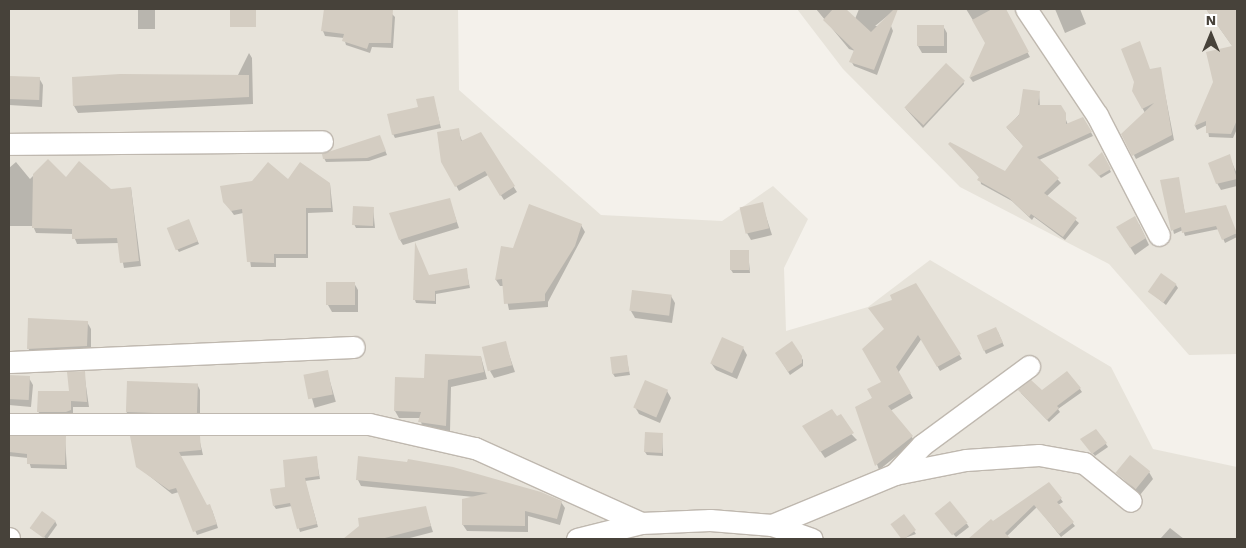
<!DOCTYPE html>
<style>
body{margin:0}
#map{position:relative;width:1246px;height:548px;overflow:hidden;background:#f4f1eb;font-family:"Work Sans",sans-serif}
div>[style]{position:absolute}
.residential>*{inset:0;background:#e7e3da}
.shadow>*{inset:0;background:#0003;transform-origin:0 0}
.building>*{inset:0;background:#d4cdc2;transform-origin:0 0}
.roads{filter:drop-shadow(1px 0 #bfb8af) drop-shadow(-1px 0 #bfb8af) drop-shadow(0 1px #bfb8af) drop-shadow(0 -1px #bfb8af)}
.minor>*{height:21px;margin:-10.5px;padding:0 10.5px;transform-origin:10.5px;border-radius:10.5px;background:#fff}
span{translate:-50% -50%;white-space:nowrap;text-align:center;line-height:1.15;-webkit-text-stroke:5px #fff;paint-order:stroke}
.frame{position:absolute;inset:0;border:10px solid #47423a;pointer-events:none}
.north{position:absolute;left:1186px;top:10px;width:50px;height:50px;-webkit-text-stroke:4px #fff;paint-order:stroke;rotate:0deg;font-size:14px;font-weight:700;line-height:20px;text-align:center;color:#47423a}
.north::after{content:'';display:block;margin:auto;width:18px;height:22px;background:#47423a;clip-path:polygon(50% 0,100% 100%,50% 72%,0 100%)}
</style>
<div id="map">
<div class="residential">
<i style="clip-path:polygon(9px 9px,458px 9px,459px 90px,601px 215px,722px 221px,773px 186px,808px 219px,784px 268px,786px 331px,868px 307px,930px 260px,1111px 367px,1153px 449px,1237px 467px,1237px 539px,9px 539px)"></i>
<i style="clip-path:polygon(797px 9px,1237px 9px,1237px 354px,1189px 355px,1109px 264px,960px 187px,843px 69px)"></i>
</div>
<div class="shadow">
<i style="left:138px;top:9px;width:17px;height:20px"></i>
<i style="clip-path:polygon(326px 9px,331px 11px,332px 9px,387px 9px,395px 17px,393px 48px,372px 47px,370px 53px,346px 45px,344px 38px,325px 36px,323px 31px)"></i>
<i style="clip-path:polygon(816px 9px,844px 9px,855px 19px,859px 9px,896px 9px,875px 26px,891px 26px,893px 31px,877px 75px,854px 66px,851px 61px,855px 51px,849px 49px)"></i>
<i style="clip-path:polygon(966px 9px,1004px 9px,1030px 57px,973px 82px,970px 78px,987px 43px)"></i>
<i style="clip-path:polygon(1055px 9px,1080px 9px,1086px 24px,1065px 33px)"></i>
<i style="clip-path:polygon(1206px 9px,1237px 9px,1237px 129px,1233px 138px,1209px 137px,1207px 125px,1197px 130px,1195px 126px,1233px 47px)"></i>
<i style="clip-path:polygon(943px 26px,947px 33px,947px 53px,922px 53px,918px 46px)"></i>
<i style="clip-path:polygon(249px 53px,252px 58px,253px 104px,78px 113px,74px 106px,73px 78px,237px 77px)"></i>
<i style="clip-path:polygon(1160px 68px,1174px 140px,1136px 159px,1123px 134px,1145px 113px,1133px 90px,1151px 70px)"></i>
<i style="clip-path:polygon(9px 77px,39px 78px,43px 85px,42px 107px,9px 105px)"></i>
<i style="clip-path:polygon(963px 81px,964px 84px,923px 128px,906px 109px)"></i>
<i style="clip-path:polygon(1039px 92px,1040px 107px,1061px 107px,1068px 125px,1083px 118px,1093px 136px,1039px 160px,1061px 183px,1047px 196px,1079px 223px,1065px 240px,1034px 217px,1032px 220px,1012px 201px,981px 184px,980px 178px,950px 144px,1005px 172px,1024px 147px,1007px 128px)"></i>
<i style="clip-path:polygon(433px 97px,441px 128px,395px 138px,393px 134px)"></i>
<i style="clip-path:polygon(458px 130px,462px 141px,480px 134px,517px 192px,504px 200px,488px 175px,459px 191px,443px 161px)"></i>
<i style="clip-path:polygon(381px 140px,387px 155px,369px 161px,326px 162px,324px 158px)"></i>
<i style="clip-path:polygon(1102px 154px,1111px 172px,1101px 178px,1092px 168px)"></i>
<i style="clip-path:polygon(1229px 156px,1237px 174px,1237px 186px,1221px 190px,1217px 183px)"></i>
<i style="clip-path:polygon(48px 161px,66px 179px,110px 191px,131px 188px,141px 266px,124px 268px,119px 243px,77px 244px,73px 234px,36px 233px,33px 226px,9px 226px,9px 168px,16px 162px,30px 179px)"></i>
<i style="clip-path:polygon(1178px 178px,1185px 214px,1227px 210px,1237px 237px,1225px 243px,1219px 229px,1185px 236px,1183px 230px,1174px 234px,1162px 181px)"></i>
<i style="clip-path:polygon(289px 181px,330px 184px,333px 212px,308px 213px,308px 258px,276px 258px,276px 267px,251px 267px,243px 213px,234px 215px,224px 201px,252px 182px)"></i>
<i style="clip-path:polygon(449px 199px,459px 228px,403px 245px,400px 240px)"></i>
<i style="clip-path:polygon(762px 204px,772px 235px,751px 240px,747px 233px)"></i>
<i style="clip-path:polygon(373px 208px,375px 228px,356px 228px,354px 224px)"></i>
<i style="clip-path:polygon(190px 224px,199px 244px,179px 252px,177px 249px)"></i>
<i style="clip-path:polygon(1139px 224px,1149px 245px,1135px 255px,1118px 228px)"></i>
<i style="clip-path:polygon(581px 225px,585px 232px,548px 302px,548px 307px,509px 310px,504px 286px,500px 286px,496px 280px,502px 247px,514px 249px)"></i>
<i style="clip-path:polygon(748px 251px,750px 273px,733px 273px,731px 270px)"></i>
<i style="clip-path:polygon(466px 269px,470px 288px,436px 294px,436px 304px,416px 303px,415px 300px,429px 276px)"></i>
<i style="clip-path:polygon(354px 283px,358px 290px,358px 312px,332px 312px,328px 305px)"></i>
<i style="clip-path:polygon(915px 285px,962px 359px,940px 371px,922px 338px,898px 373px,913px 398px,890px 411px,915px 441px,879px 470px,857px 407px,873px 398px,882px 382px,885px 330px,894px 301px)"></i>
<i style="clip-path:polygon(1176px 285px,1178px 288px,1166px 305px,1149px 291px)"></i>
<i style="clip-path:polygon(671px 296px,675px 303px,672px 323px,635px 318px,631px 311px)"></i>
<i style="clip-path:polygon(87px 322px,91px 329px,91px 353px,32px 355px,28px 348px)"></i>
<i style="clip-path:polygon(998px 332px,1004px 346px,986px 354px,978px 337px)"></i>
<i style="clip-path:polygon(505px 343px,515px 372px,494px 378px,490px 371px)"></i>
<i style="clip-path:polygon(792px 343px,803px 360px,803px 366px,790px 375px,776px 353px)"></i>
<i style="clip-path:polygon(743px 348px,747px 355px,737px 379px,716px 370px,711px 363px)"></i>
<i style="clip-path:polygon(626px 356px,630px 375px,615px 377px,613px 374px)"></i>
<i style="clip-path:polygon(481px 357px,487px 379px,451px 387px,450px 432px,423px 429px,420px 418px,399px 418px,395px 411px,426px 379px)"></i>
<i style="left:327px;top:371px;width:32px;height:22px;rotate:74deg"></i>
<i style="clip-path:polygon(84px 372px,89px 407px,73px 407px,73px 416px,41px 417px,38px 411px,70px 392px)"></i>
<i style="clip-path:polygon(9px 376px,29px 378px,33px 385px,31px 407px,9px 405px)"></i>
<i style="clip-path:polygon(197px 384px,200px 390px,200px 417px,129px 417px,126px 411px)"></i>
<i style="clip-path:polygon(1080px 389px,1082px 392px,1058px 409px,1060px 412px,1049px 422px,1021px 393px)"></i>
<i style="clip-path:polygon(667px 391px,671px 398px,660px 423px,639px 414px,635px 407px)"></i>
<i style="clip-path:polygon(836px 418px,857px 440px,825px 458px,808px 433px)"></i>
<i style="clip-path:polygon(1096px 430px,1108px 447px,1095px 456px,1084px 443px)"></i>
<i style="clip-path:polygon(662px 434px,663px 456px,647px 455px,645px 452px)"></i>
<i style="clip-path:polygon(9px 438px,65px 438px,67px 469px,31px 468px,28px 458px,9px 456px)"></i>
<i style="clip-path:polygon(199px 438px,203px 455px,180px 456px,206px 507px,212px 510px,218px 528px,197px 535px,179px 492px,172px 494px,137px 466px)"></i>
<i style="clip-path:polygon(316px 457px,320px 479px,305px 481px,318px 527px,300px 532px,292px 506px,276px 509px,274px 506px)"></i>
<i style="clip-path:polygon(408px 463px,561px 502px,565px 508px,560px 525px,528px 516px,528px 532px,467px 531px,463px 525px,463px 500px,474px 497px,361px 486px,358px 480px)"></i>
<i style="clip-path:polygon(1149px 472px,1153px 479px,1140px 495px,1118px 473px)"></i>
<i style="clip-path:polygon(1049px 483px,1063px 502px,1058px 505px,1075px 526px,1061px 537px,1037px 507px,1004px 539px,986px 539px,981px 534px,993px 522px)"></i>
<i style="clip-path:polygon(425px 507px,433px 532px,406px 539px,345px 539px,361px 526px)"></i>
<i style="clip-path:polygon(938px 517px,967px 524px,969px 527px,956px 537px)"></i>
<i style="clip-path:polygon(55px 521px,57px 525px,47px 539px,30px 528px)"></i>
<i style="clip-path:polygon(892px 524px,914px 531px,916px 534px,902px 539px)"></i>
<i style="clip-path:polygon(1170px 528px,1184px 539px,1160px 539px)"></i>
</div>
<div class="building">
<i style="left:230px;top:9px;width:26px;height:18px"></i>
<i style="clip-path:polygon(324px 9px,393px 9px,391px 43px,369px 43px,367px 49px,342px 41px,344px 34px,321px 31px)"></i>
<i style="clip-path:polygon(833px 9px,846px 9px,871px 32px,894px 9px,898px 9px,874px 70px,849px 62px,854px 50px,823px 20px)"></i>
<i style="clip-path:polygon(992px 9px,1006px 9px,1029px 52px,969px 78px,985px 43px,972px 20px)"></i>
<i style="clip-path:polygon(1206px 9px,1237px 9px,1237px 120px,1231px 134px,1206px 133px,1206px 121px,1194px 126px,1213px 82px,1206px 52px,1232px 46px)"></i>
<i style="left:917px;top:25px;width:27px;height:21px"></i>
<i style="clip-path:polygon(1140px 41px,1150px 69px,1161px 67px,1172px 135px,1132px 156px,1121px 134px,1154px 103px,1142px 109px,1132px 91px,1134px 82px,1121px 49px)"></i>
<i style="left:946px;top:63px;width:26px;height:61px;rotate:43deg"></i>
<i style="clip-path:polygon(120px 74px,249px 75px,249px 97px,73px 106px,72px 77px)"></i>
<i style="left:9px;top:76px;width:31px;height:23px;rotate:2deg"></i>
<i style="clip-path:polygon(1023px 89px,1040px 91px,1038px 105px,1061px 105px,1066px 113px,1066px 124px,1083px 117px,1092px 132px,1037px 157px,1059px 178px,1044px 193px,1077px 218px,1063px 237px,1031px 214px,1029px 217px,1009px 198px,977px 180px,979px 177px,948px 144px,950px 142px,1005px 171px,1023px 146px,1006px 127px,1019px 115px)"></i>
<i style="clip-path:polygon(434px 96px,440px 124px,392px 135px,387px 114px,418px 107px,416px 99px)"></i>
<i style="clip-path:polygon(459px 128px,461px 141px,481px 132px,515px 186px,500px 196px,485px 171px,455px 187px,441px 162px,437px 132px)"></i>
<i style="clip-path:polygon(380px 135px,386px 151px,367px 158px,323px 159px,322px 154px)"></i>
<i style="clip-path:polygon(1102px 152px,1111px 169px,1099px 176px,1088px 165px)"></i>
<i style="clip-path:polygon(1230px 154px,1237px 179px,1216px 184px,1208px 163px)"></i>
<i style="clip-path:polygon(48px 159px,66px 177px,79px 161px,111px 189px,131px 187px,139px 261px,120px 263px,117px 238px,72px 239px,72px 229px,32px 228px,33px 174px)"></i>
<i style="clip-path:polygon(268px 162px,288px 179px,300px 162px,330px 183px,331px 208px,306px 208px,306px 254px,274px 254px,274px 263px,247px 262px,242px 209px,231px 211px,223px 202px,220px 186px,252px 181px)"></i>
<i style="clip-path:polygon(1179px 177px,1185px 213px,1226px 205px,1237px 233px,1222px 240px,1216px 226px,1182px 233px,1181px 227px,1171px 231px,1160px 180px)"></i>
<i style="clip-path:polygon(450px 198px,457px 222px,399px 240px,389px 213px)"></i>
<i style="left:763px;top:202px;width:27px;height:24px;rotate:77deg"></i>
<i style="clip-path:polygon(529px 204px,582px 224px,575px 246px,545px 294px,545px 301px,504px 304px,502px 279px,495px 280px,501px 246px,513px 248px)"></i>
<i style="left:353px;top:206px;width:21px;height:19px;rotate:3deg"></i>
<i style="clip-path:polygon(1135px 216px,1146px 238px,1130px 248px,1116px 227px)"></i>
<i style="left:189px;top:219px;width:24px;height:24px;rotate:68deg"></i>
<i style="clip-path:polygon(415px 242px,429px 275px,467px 268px,469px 285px,435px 291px,435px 301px,413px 300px)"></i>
<i style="left:730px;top:250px;width:19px;height:20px"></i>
<i style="left:1161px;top:273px;width:19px;height:23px;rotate:35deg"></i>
<i style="left:326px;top:282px;width:29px;height:23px"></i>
<i style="clip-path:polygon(916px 283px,961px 354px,937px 367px,918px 335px,896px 367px,911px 393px,888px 406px,913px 436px,875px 466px,855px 407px,872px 398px,867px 389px,881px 382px,862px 349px,884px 329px,868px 308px,892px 300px,890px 295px)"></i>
<i style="left:632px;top:290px;width:40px;height:21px;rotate:7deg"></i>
<i style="clip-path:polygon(28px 318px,88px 321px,87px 346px,27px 349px)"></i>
<i style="left:996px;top:327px;width:17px;height:21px;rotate:66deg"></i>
<i style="left:722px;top:337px;width:24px;height:29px;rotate:24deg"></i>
<i style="left:506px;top:341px;width:25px;height:25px;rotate:76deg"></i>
<i style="clip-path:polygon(792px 341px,802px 356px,802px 363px,788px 372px,775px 353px)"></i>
<i style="clip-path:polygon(425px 354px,481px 356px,484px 372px,448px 380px,446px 426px,418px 422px,421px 412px,394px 411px,395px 377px,424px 378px)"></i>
<i style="left:627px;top:355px;width:17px;height:17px;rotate:83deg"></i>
<i style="left:328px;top:370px;width:25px;height:25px;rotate:79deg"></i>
<i style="clip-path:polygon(85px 371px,87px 402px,71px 401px,71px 410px,66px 412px,37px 412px,38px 391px,69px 391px,67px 372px)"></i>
<i style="clip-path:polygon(1067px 371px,1081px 388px,1057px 406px,1059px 408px,1047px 420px,1018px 390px,1031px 380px,1042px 390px)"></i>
<i style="left:9px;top:375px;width:21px;height:24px;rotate:3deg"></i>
<i style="left:645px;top:380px;width:25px;height:30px;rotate:23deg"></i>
<i style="left:127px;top:381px;width:71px;height:31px;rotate:2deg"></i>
<i style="clip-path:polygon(832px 409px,837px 416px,841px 414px,854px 433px,820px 452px,802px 426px)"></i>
<i style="clip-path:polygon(1096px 429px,1107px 443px,1092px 454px,1080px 439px)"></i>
<i style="left:645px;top:432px;width:18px;height:20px;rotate:3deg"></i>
<i style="clip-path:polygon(9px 436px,66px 436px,65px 465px,27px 464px,27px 454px,9px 452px)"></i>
<i style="clip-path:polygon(130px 436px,200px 436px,201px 450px,179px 452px,207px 505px,210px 504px,217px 524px,193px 532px,176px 488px,169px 490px,136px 467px)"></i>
<i style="left:1130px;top:455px;width:26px;height:23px;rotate:39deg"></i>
<i style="clip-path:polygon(317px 456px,319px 476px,305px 478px,317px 524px,297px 529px,290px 503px,273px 506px,270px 489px,285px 487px,283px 460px)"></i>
<i style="clip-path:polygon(358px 456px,407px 462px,408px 459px,453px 467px,541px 492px,562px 501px,557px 519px,525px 511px,525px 526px,462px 525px,462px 499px,488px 493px,356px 480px)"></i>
<i style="clip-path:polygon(1049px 482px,1062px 498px,1057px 502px,1074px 522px,1059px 534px,1034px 505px,1005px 533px,1011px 539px,968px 539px,991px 519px,993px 521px)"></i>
<i style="left:950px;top:501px;width:28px;height:20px;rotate:51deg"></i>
<i style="clip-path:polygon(426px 506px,431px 526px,381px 539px,343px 539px,359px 526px,358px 518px)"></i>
<i style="left:42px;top:511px;width:17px;height:21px;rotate:36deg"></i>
<i style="left:904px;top:514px;width:20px;height:17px;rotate:53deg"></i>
</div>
<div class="roads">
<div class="minor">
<i style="left:1026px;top:9px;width:128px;rotate:56.2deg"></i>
<i style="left:1097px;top:115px;width:135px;rotate:62.7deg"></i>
<i style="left:9px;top:144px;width:313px;rotate:-0.5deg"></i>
<i style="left:9px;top:362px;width:345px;rotate:-2.5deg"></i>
<i style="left:9px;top:424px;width:360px"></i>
<i style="left:369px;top:424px;width:109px;rotate:12.8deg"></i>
<i style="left:475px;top:448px;width:182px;rotate:24.3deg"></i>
<i style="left:895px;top:474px;width:72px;rotate:-11.2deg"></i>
<i style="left:966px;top:460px;width:73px;rotate:-3.9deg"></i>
<i style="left:1039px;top:455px;width:46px;rotate:10.1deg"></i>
<i style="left:1084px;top:463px;width:60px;rotate:39deg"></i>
<i style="left:772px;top:525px;width:133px;rotate:-22.5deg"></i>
<i style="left:895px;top:474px;width:40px;rotate:-47deg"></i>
<i style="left:922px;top:445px;width:133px;rotate:-36.4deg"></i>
<i style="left:9px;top:538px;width:1px;rotate:90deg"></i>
<i style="left:577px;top:539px;width:66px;rotate:-14deg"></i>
<i style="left:641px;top:523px;width:69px;rotate:-2.5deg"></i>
<i style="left:710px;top:520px;width:62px;rotate:4.6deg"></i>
<i style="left:772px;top:525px;width:42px;rotate:19.3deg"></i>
</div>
</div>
<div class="frame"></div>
<div class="north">N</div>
</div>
